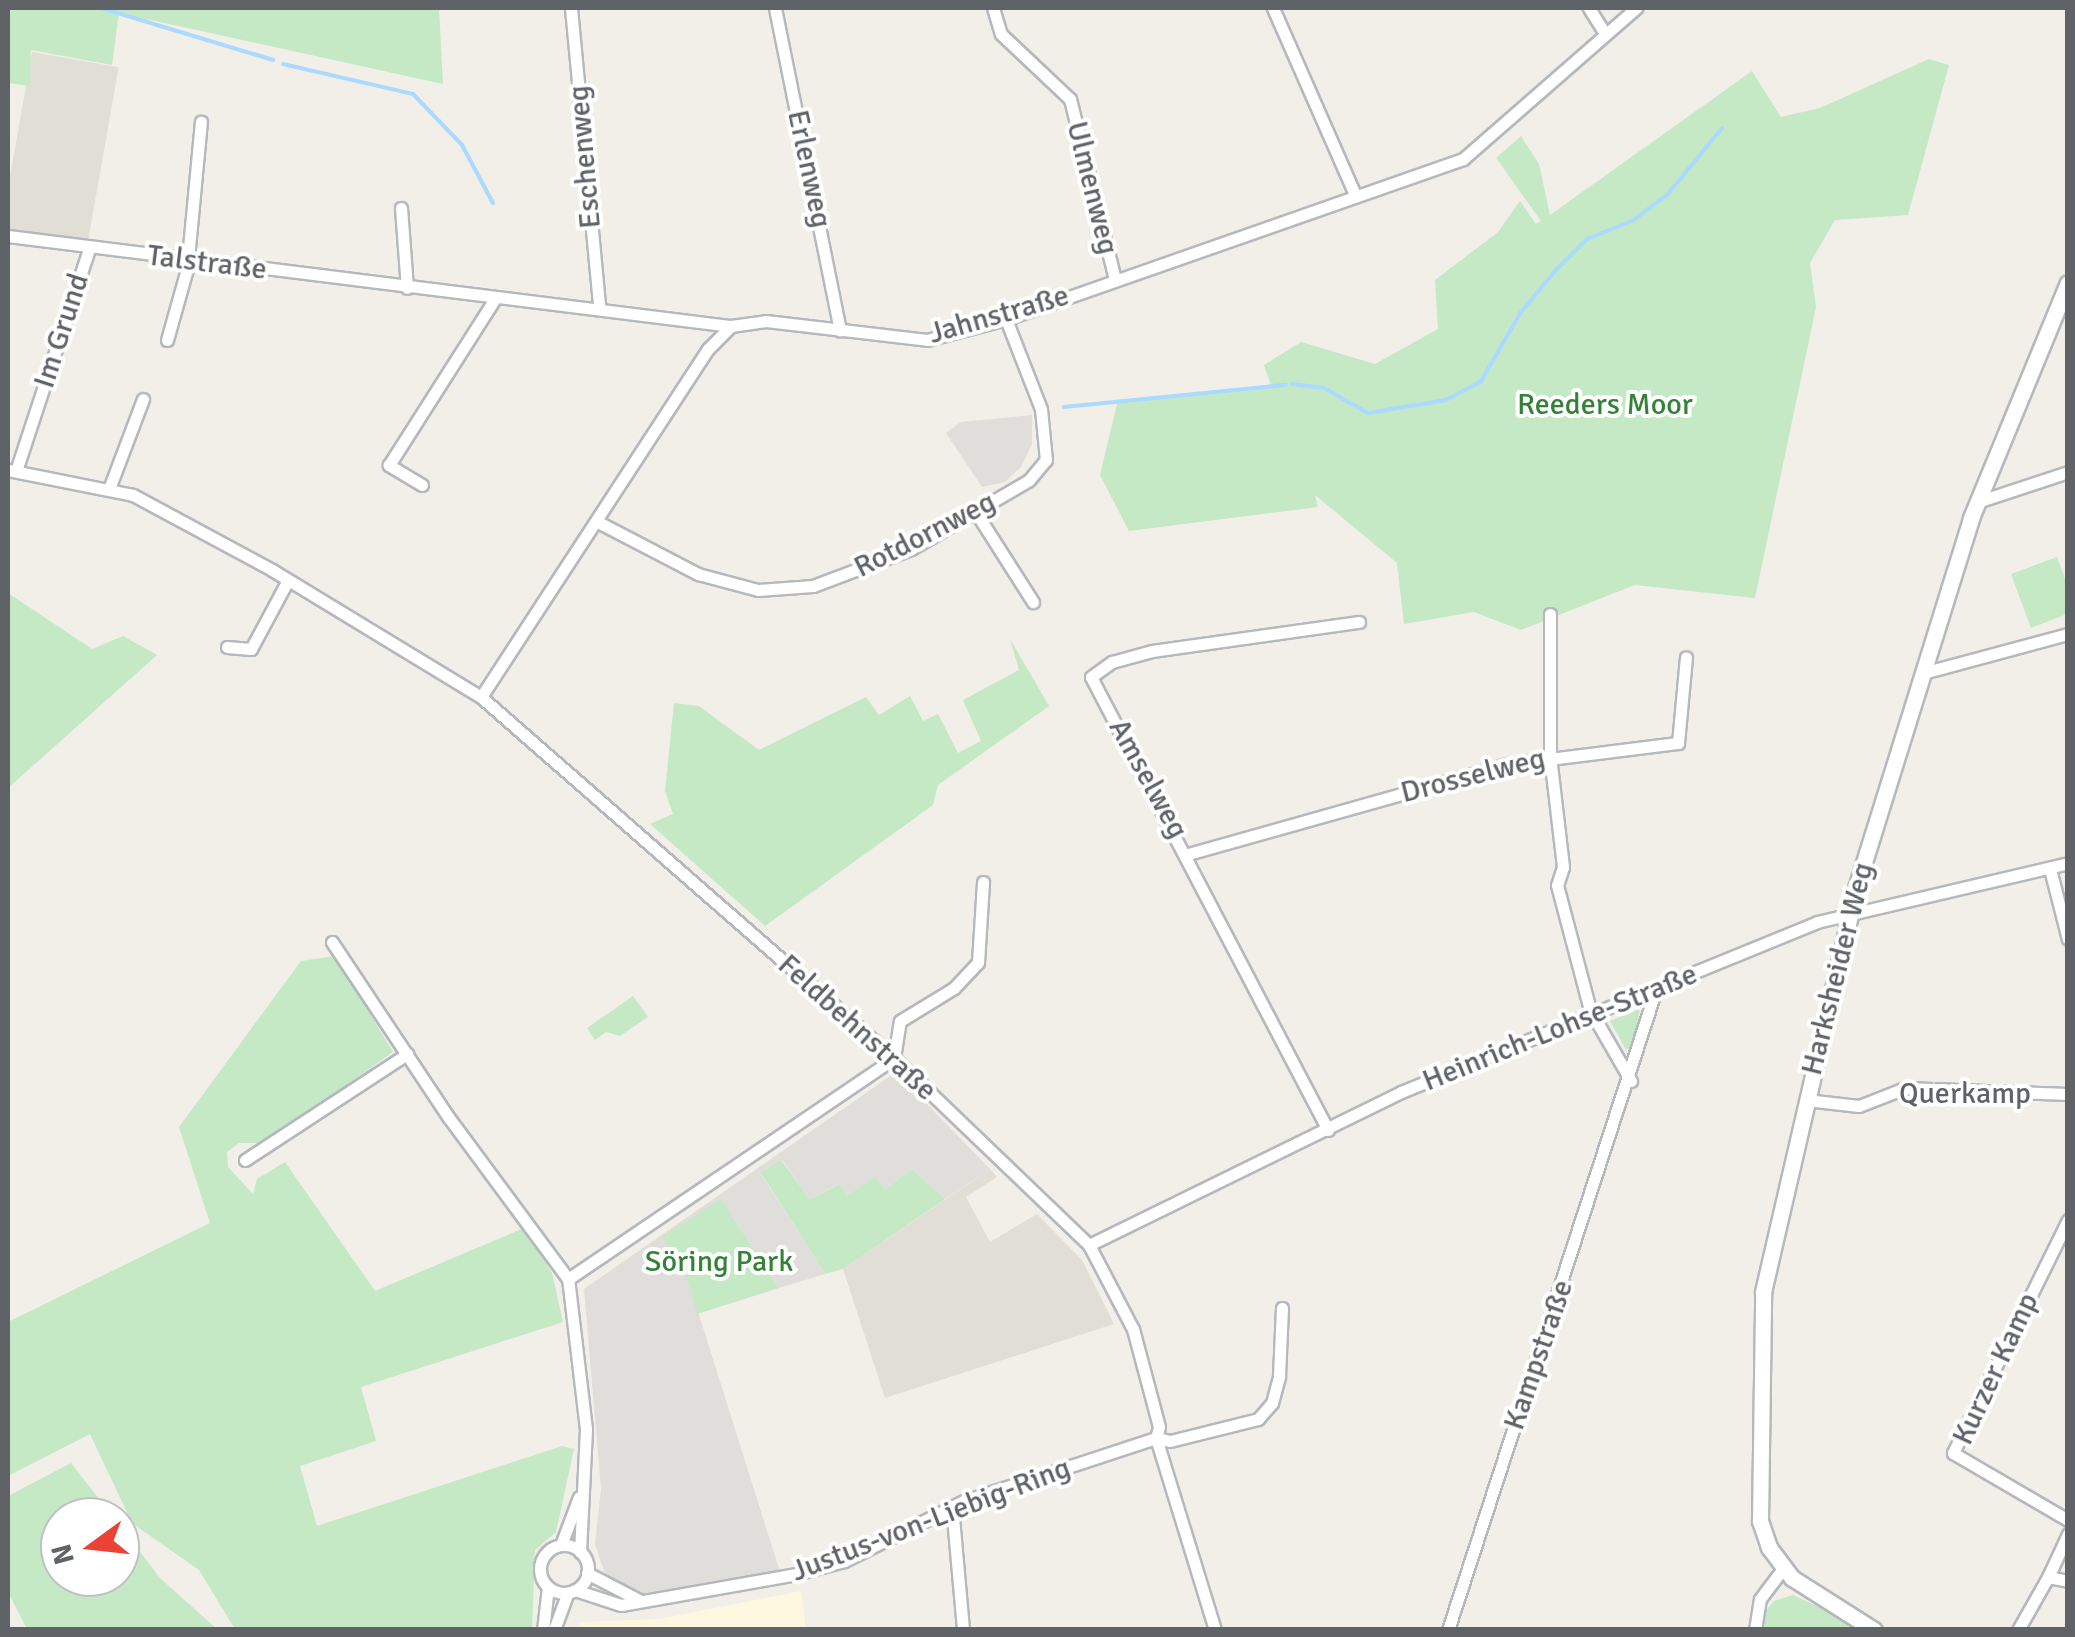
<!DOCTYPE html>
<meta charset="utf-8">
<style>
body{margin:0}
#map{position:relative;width:2075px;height:1637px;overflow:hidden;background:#f1efe8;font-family:Signika,sans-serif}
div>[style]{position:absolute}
.commercial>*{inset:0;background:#fef7e0}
.industrial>*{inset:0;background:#e0deda}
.education>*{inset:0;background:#e1ded6;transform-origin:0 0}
.green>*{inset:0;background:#c5e8c5}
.stream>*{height:4px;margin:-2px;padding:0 2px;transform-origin:2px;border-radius:2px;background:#aadaff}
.roads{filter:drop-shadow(2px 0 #b5b8bc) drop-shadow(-2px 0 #b5b8bc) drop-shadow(0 2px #b5b8bc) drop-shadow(0 -2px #b5b8bc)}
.street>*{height:11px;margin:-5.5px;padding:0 5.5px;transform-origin:5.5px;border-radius:5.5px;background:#fff}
.street>.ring{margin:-5.5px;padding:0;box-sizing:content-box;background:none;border:11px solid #fff;border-radius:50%}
.secondary>*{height:15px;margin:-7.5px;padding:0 7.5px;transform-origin:7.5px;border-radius:7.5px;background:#fff}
span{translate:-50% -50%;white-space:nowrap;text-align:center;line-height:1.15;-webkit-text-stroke:8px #fff;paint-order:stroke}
.street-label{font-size:30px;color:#5f6368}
.park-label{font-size:30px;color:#348238}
.frame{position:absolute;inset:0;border:10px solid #5f6368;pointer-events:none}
.north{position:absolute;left:40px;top:1497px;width:100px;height:100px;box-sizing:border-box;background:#fff;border:2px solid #bfc1c3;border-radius:50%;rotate:255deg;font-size:28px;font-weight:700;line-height:40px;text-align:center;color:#5f6368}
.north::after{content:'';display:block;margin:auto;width:35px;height:45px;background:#ea4335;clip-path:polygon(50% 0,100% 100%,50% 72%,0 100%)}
</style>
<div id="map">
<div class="commercial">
<i style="clip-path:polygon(801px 1591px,806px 1629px,579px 1629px,580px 1622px,659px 1619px)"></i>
</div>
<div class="industrial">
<i style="clip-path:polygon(1032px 415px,1032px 444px,1021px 467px,1005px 482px,982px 487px,946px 433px,961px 422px)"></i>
<i style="clip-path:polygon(896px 1072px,990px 1169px,945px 1199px,912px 1169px,884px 1190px,847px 1196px,839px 1184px,810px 1199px,782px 1160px,761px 1174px,825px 1274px,779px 1288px,721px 1199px,677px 1267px,683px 1264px,781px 1575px,648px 1598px,621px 1587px,604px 1571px,595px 1544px,601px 1489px,584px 1289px)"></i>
</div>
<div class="education">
<i style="left:32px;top:52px;width:88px;height:180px;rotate:10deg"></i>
<i style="clip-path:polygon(990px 1169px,997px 1177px,966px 1197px,990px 1242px,1037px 1214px,1082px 1260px,1114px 1324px,885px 1398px,843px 1269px)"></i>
</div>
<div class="green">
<i style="clip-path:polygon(8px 8px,439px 8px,443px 84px,119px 13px,112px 65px,31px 50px,30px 86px,8px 83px)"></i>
<i style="clip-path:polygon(1929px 59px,1949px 65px,1908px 215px,1835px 220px,1810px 263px,1816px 307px,1755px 598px,1635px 585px,1521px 630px,1474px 612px,1404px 624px,1397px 563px,1315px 495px,1318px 507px,1129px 531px,1100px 475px,1118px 400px,1272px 388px,1264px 365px,1301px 342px,1375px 364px,1438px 329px,1435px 280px,1498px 232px,1520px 201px,1536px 224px,1541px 221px,1496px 158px,1521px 136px,1539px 164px,1550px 215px,1752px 71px,1781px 117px,1820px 108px)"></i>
<i style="clip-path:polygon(2057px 557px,2067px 584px,2067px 614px,2031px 628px,2011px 574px)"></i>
<i style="clip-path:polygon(8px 593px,92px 649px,123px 636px,157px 655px,8px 788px)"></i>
<i style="clip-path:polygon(1010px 639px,1049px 706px,938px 785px,933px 805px,765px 926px,650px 824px,673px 814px,665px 791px,674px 703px,699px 706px,759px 750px,866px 697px,879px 715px,910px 696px,923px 721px,938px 714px,958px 753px,981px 741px,963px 700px,1019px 670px)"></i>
<i style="clip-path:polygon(335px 956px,393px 1052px,265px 1143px,239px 1143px,227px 1152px,228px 1167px,253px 1194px,257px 1179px,285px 1162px,375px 1291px,524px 1228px,552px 1273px,563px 1322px,361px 1387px,376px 1441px,300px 1466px,317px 1526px,562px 1446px,574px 1449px,556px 1532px,535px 1550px,532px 1629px,235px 1629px,199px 1570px,132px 1523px,90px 1434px,8px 1476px,8px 1322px,210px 1223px,179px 1127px,301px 961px)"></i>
<i style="clip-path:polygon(633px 996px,648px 1017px,620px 1036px,606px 1032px,595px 1040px,587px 1028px)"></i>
<i style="clip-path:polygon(1640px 1009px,1633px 1046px,1626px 1050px,1610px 1021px)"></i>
<i style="clip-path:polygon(781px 1160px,810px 1199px,840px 1184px,847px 1196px,875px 1177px,884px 1190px,912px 1169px,945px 1199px,843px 1269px,825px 1274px,761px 1173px)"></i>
<i style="clip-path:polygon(721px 1199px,779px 1288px,697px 1314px,683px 1265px,676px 1267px,663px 1236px)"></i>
<i style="clip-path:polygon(71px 1463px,113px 1517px,60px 1517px,60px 1577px,120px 1577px,120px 1526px,161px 1579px,217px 1629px,27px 1629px,8px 1592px,8px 1496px)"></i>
<i style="clip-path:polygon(1793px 1595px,1821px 1608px,1858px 1629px,1762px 1630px,1763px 1614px,1774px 1601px)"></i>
</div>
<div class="stream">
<i style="left:101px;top:8px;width:180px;rotate:16.8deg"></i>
<i style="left:283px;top:64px;width:133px;rotate:13deg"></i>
<i style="left:413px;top:94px;width:71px;rotate:46.1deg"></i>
<i style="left:462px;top:145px;width:66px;rotate:61.9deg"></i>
<i style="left:1292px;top:384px;width:32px;rotate:7deg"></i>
<i style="left:1324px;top:388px;width:51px;rotate:29.6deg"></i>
<i style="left:1368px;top:413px;width:79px;rotate:-9.5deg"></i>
<i style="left:1446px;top:400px;width:40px;rotate:-28deg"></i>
<i style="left:1481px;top:381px;width:80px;rotate:-59.9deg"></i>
<i style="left:1521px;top:312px;width:55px;rotate:-50.2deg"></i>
<i style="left:1556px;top:270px;width:44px;rotate:-45deg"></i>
<i style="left:1587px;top:239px;width:48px;rotate:-21.8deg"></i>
<i style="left:1632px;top:221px;width:44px;rotate:-36.6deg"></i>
<i style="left:1667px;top:195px;width:87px;rotate:-50.6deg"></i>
<i style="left:1064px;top:407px;width:223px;rotate:-5.7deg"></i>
</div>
<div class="roads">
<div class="street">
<i style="left:571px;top:8px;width:299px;rotate:84.6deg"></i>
<i style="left:775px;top:8px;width:329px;rotate:78.6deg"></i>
<i style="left:993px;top:8px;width:27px;rotate:73deg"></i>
<i style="left:1001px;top:34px;width:95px;rotate:43.3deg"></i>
<i style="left:1070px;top:99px;width:186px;rotate:76deg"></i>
<i style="left:1273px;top:8px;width:204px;rotate:66.3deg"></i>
<i style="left:1589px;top:8px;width:28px;rotate:58deg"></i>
<i style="left:401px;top:208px;width:80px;rotate:85.7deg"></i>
<i style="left:8px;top:236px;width:729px;rotate:7.1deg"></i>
<i style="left:167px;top:340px;width:74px;rotate:-74.3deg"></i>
<i style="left:187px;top:269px;width:148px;rotate:-84.6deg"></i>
<i style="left:8px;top:470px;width:127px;rotate:11.3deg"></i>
<i style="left:133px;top:495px;width:158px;rotate:28.3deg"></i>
<i style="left:272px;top:570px;width:245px;rotate:31.3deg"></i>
<i style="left:481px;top:697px;width:549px;rotate:41.16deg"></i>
<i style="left:894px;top:1058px;width:270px;rotate:43.8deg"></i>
<i style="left:1089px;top:1245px;width:95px;rotate:62.4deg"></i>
<i style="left:1133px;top:1329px;width:101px;rotate:75.1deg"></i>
<i style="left:1159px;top:1427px;width:11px;rotate:105deg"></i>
<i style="left:1156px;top:1438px;width:201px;rotate:72.9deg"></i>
<i style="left:16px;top:471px;width:234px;rotate:-71.8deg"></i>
<i style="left:422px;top:485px;width:39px;rotate:-149deg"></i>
<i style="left:389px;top:465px;width:199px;rotate:-57.5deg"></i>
<i style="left:109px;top:489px;width:96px;rotate:-69.3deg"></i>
<i style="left:1977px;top:502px;width:96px;rotate:-18.2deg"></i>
<i style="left:975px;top:511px;width:108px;rotate:57.5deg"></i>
<i style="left:598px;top:522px;width:113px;rotate:27.5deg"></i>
<i style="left:698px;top:574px;width:62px;rotate:14.9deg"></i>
<i style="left:758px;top:590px;width:55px;rotate:-4.2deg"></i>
<i style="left:813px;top:586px;width:105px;rotate:-20.7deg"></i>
<i style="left:911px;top:549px;width:137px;rotate:-30.3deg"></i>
<i style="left:1029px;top:480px;width:26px;rotate:-50deg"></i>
<i style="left:1046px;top:460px;width:51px;rotate:-95.6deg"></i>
<i style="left:1041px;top:409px;width:97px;rotate:-111.3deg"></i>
<i style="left:1550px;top:614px;width:142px;rotate:90deg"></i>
<i style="left:1550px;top:756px;width:112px;rotate:83.3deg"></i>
<i style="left:1563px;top:867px;width:19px;rotate:108deg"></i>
<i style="left:1557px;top:885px;width:129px;rotate:75.2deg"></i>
<i style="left:1590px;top:1010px;width:82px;rotate:60deg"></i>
<i style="left:227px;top:647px;width:24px;rotate:5deg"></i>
<i style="left:251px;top:649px;width:78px;rotate:-61.8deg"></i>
<i style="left:1923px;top:673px;width:150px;rotate:-15.1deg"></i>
<i style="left:481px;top:697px;width:415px;rotate:-56.9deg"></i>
<i style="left:708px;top:349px;width:33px;rotate:-45deg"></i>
<i style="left:731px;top:326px;width:35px;rotate:-8deg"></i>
<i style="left:766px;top:321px;width:162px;rotate:6.7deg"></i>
<i style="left:927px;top:340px;width:82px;rotate:-14.9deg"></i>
<i style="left:1006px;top:319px;width:484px;rotate:-19.3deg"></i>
<i style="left:1463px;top:159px;width:230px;rotate:-41.1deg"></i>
<i style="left:1188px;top:854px;width:333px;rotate:-15.7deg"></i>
<i style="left:1509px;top:764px;width:170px;rotate:-7.1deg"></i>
<i style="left:1678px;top:743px;width:86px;rotate:-84.7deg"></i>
<i style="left:2050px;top:869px;width:72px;rotate:75.6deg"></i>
<i style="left:332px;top:942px;width:211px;rotate:56.4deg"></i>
<i style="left:449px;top:1118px;width:200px;rotate:53.5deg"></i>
<i style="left:894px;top:1058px;width:37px;rotate:-81deg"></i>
<i style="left:900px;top:1021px;width:63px;rotate:-31.4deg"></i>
<i style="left:954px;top:988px;width:35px;rotate:-47deg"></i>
<i style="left:978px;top:962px;width:80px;rotate:-86.4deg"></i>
<i style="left:1806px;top:1100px;width:53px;rotate:6.5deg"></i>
<i style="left:1859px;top:1106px;width:49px;rotate:-21.4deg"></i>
<i style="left:1905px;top:1088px;width:163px;rotate:2.1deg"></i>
<i style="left:1328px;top:1130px;width:511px;rotate:-117.62deg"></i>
<i style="left:1091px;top:677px;width:26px;rotate:-36deg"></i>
<i style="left:1112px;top:662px;width:41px;rotate:-15.4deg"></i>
<i style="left:1152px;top:651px;width:209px;rotate:-8deg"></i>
<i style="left:245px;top:1160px;width:194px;rotate:-33.2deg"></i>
<i style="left:2068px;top:1220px;width:260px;rotate:116.3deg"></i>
<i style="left:1953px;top:1453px;width:133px;rotate:30.2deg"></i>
<i style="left:1089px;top:1245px;width:347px;rotate:-26.1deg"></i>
<i style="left:1401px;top:1092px;width:449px;rotate:-22.2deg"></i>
<i style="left:1817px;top:922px;width:258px;rotate:-13.2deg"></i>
<i style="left:1156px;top:1438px;width:14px;rotate:12deg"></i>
<i style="left:1170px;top:1441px;width:91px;rotate:-14deg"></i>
<i style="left:1258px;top:1419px;width:21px;rotate:-49deg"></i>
<i style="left:1272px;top:1403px;width:28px;rotate:-75deg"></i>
<i style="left:1279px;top:1376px;width:68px;rotate:-87.5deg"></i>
<i style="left:952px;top:1506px;width:124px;rotate:84.9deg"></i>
<i style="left:2068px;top:1534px;width:47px;rotate:114.9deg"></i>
<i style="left:2048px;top:1577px;width:20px;rotate:11deg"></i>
<i style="left:561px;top:1545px;width:51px;rotate:-69.4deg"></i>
<i class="ring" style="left:540px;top:1545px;width:37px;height:37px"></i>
<i style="left:580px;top:1552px;width:123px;rotate:-87.2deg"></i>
<i style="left:586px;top:1429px;width:151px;rotate:-96.8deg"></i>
<i style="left:568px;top:1279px;width:394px;rotate:-34.1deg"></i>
<i style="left:587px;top:1573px;width:61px;rotate:27.4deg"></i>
<i style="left:575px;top:1590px;width:48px;rotate:18.1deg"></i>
<i style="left:621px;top:1605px;width:174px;rotate:-10deg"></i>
<i style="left:792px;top:1575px;width:54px;rotate:-15.1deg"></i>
<i style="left:844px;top:1561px;width:134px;rotate:-26.6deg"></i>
<i style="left:964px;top:1501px;width:202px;rotate:-18.2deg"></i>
<i style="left:543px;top:1630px;width:43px;rotate:-83.4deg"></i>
<i style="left:554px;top:1630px;width:40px;rotate:-69.8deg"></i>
<i style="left:1448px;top:1630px;width:671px;rotate:-72.02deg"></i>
<i style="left:1755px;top:1630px;width:31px;rotate:-81deg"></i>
<i style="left:1760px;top:1599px;width:39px;rotate:-53deg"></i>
<i style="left:2018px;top:1630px;width:61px;rotate:-60.5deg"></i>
</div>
<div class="secondary">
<i style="left:1874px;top:1630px;width:97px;rotate:-147.6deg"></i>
<i style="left:1792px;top:1578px;width:39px;rotate:-127deg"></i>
<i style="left:1769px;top:1547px;width:28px;rotate:-109deg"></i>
<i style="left:1760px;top:1521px;width:229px;rotate:-89.2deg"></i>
<i style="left:1763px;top:1292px;width:415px;rotate:-77deg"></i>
<i style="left:1856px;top:888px;width:387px;rotate:-72.7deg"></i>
<i style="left:1971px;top:518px;width:254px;rotate:-67.6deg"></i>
</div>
</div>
<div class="street-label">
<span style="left:585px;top:157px;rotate:-95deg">Eschenweg</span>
<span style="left:809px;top:169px;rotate:78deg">Erlenweg</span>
<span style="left:1092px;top:188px;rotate:76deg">Ulmenweg</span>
<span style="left:207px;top:263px;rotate:7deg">Talstraße</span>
<span style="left:999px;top:315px;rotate:-16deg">Jahnstraße</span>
<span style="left:62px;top:331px;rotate:-72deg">Im Grund</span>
<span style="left:925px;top:535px;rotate:-27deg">Rotdornweg</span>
<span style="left:1473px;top:776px;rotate:-14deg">Drosselweg</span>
<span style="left:1148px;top:779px;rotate:61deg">Amselweg</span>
<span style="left:1838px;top:969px;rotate:-76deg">Harksheider Weg</span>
<span style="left:857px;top:1028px;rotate:42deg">Feldbehnstraße</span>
<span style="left:1560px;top:1028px;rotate:-22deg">Heinrich-Lohse-Straße</span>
<span style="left:1965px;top:1094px">Querkamp</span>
<span style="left:1539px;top:1355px;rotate:-71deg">Kampstraße</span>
<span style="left:1996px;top:1369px;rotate:-65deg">Kurzer Kamp</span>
<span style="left:931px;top:1520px;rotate:-21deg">Justus-von-Liebig-Ring</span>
</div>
<div class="park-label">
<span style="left:1605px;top:405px">Reeders Moor</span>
<span style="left:719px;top:1262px">Söring Park</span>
</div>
<div class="frame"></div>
<div class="north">N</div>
</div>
